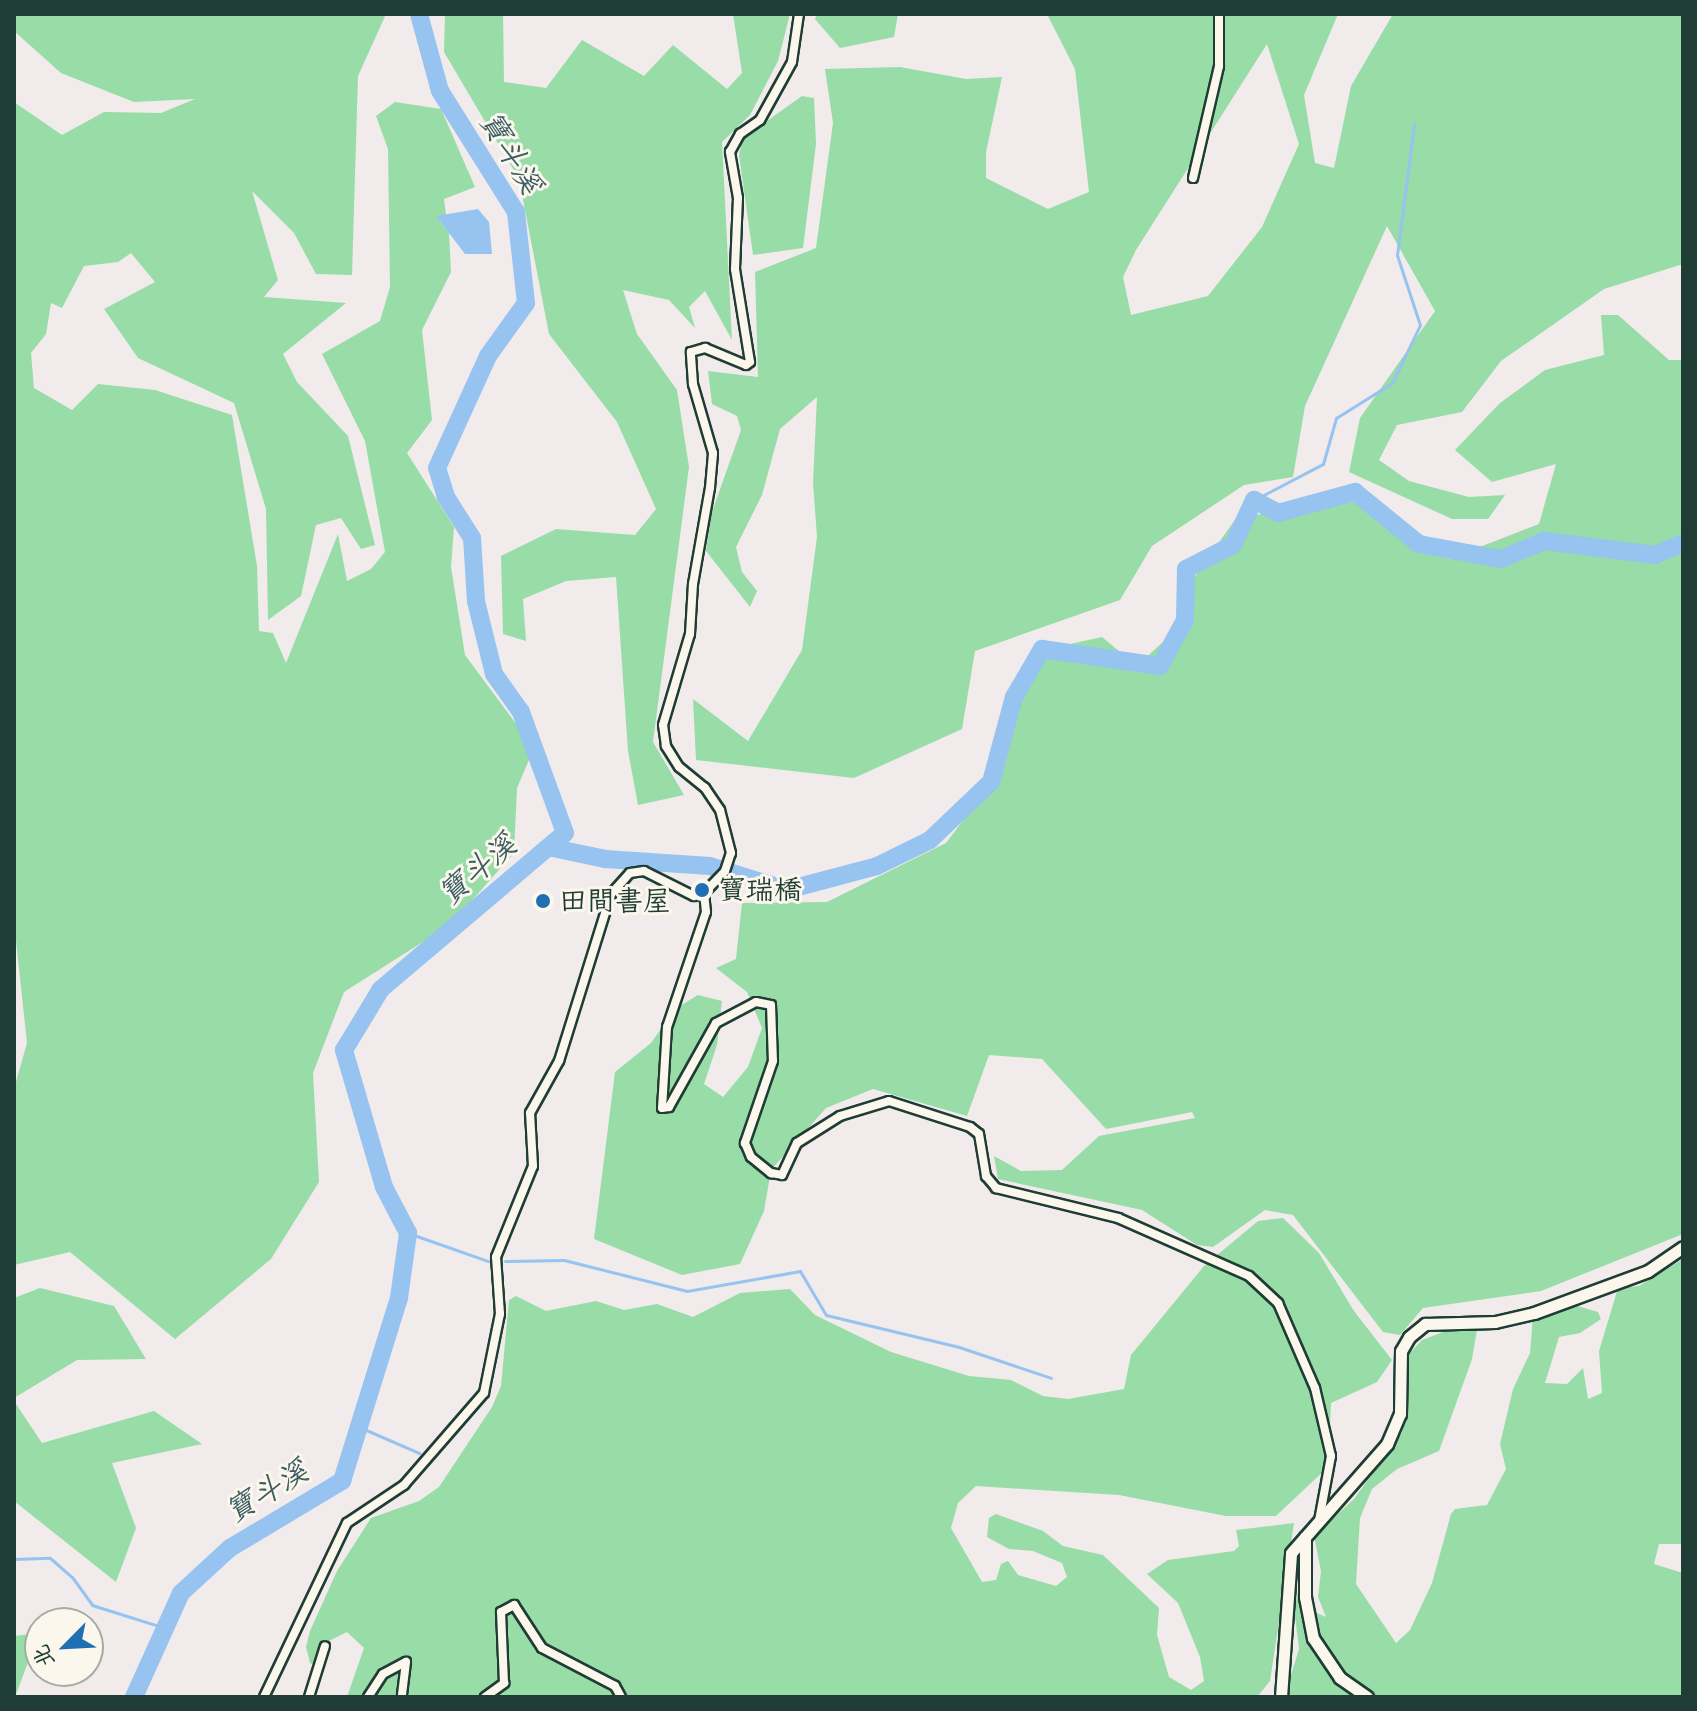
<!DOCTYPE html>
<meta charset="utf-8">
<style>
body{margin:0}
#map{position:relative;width:1697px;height:1711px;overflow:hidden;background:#f1ebec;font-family:"Comic Neue","LXGW WenKai TC",sans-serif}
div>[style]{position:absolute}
.green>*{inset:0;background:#98dca7}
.water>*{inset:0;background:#96c3f0}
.stream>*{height:3px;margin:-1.5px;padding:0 1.5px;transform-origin:1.5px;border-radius:1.5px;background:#96c3f0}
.river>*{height:18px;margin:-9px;padding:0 9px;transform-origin:9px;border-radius:9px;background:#96c3f0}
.roads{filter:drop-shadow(2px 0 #1f3d34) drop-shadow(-2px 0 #1f3d34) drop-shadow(0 2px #1f3d34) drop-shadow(0 -2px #1f3d34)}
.street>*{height:8px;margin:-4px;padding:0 4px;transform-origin:4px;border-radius:4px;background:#fbf7ec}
.secondary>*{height:11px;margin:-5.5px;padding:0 5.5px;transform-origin:5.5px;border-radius:5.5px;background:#fbf7ec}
.dots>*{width:22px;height:22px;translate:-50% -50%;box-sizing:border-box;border:4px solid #fbf7ec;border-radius:50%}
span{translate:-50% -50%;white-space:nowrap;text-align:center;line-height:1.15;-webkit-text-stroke:6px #fbf7ec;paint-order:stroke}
.poi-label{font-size:28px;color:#1f3d34}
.left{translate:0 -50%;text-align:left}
.water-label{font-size:30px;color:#3d5e63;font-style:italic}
.frame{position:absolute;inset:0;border:16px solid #1f3d34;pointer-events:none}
.north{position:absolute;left:24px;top:1607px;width:80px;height:80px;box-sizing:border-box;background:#fbf7ec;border:2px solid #a3ada2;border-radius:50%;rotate:246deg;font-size:22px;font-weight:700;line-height:32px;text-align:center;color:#1f3d34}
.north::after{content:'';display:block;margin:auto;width:28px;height:36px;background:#1f6fb2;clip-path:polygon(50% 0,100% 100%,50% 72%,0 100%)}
</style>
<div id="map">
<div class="green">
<i style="clip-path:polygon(14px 14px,386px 14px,358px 76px,352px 275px,316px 274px,294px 233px,252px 191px,278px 280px,264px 297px,346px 303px,283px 354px,297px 382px,348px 436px,375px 545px,361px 549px,341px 518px,316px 525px,301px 596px,268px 620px,266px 509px,234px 403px,138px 358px,104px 309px,155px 282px,131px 253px,118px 262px,84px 266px,62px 308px,51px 303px,46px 334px,31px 353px,34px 388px,72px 410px,98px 384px,155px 390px,232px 415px,257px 566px,259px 631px,273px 633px,286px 663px,338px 534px,347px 581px,371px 569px,385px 552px,365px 441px,322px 354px,380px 321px,390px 287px,388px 149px,376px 116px,395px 102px,441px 109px,475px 187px,444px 199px,446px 215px,437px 217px,449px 233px,451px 272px,422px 330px,432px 420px,407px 453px,454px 527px,451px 567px,465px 655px,534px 748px,517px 788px,514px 853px,451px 924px,344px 992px,313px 1073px,319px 1182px,271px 1259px,175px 1339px,70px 1252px,14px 1265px,14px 1089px,27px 1043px,14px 922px,14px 102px,62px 135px,104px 112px,161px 113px,195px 99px,134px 102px,61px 73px,14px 31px)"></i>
<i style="clip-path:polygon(445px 14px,503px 14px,504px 82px,546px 88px,582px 40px,644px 76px,673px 45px,727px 89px,742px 73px,733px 14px,790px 14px,778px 61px,750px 115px,722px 142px,732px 340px,705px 291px,689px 307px,695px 328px,669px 300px,623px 290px,637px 334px,677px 390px,689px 467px,653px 742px,684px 795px,638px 805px,628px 751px,616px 577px,566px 581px,523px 599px,526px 641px,503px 634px,501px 556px,556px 529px,635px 535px,656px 509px,617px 422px,549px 334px,519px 179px,444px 52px)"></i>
<i style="clip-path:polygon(817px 14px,898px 14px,894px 37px,840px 48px,815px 19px)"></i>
<i style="clip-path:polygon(evenodd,1047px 14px,1338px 14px,1304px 95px,1315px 163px,1334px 168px,1351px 86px,1393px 14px,1683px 14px,1683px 264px,1604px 289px,1501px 361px,1462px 412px,1397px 425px,1379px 460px,1409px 481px,1469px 497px,1505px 495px,1488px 519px,1452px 519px,1349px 472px,1360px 418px,1435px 311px,1387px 226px,1305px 406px,1293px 477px,1244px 485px,1152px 546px,1120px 600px,975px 651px,962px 729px,854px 778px,696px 760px,693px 699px,748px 741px,802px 650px,817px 537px,813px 483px,817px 397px,780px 429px,762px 495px,736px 547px,742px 572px,757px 591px,750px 607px,706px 551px,712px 512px,741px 430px,737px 416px,712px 404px,708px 371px,758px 377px,755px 272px,816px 248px,833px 123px,825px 69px,900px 67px,966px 79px,1002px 77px,986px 152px,986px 178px,1048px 209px,1089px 192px,1075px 69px,1047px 14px,1267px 44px,1299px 144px,1262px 227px,1208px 296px,1131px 315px,1123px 277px,1136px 250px,1267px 44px)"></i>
<i style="clip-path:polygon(802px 96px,814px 98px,816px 144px,803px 248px,753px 255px,739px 155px,743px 138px)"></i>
<i style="clip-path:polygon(1601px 315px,1618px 315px,1669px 360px,1683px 360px,1683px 1234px,1541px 1291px,1423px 1308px,1400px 1335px,1383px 1332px,1293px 1215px,1265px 1210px,1213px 1247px,1197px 1245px,1142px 1210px,998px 1179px,994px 1156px,1021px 1171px,1062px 1170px,1099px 1136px,1195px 1118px,1192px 1112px,1106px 1129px,1042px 1059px,989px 1055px,967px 1116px,873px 1089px,826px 1108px,771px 1170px,764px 1211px,740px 1264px,682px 1275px,594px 1239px,615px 1072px,651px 1043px,675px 1009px,698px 995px,722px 1001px,717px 1045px,704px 1084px,723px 1097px,748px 1067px,762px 1028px,747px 992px,716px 968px,736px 959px,742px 903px,827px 902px,946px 843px,989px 786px,1038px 651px,1102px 637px,1137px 666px,1168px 637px,1195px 576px,1237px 517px,1277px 512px,1339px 491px,1449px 559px,1539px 524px,1556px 464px,1492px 482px,1455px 450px,1500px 403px,1545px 370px,1604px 355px)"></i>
<i style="clip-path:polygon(1283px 1218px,1319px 1253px,1354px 1311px,1392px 1360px,1377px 1382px,1331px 1403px,1328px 1467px,1276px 1516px,1226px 1516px,1119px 1495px,976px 1486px,958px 1503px,951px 1528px,982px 1582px,996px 1580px,1001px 1564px,1008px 1561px,1018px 1575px,1056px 1586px,1067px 1577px,1062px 1563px,1033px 1551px,1009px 1549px,987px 1537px,989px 1518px,996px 1514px,1043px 1531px,1063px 1546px,1103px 1555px,1159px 1608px,1157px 1635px,1169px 1677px,1191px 1690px,1204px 1681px,1200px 1657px,1178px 1603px,1147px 1574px,1168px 1560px,1234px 1551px,1239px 1546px,1236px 1530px,1294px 1523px,1270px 1681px,1257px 1697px,347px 1697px,364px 1648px,347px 1632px,325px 1643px,317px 1667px,310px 1663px,306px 1647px,310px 1631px,337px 1571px,371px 1518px,419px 1501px,439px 1487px,492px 1407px,501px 1386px,509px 1300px,516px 1296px,546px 1311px,596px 1301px,624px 1310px,657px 1304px,693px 1317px,740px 1293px,790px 1289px,815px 1315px,891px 1352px,969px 1376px,1011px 1380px,1043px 1396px,1068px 1399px,1124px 1389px,1131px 1355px,1204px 1266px,1258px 1221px)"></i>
<i style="clip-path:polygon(1683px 1259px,1683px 1544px,1659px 1544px,1654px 1564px,1683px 1573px,1683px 1697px,1275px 1697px,1291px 1675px,1299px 1649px,1294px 1608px,1303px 1572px,1317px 1613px,1326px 1617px,1318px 1597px,1321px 1571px,1314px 1536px,1354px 1499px,1402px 1433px,1408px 1355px,1422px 1340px,1459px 1326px,1477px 1330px,1472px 1359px,1439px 1451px,1397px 1469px,1372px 1489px,1360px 1518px,1356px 1584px,1396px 1643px,1410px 1630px,1432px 1583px,1451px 1514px,1455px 1509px,1487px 1505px,1506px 1469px,1500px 1444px,1513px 1389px,1530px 1353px,1533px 1316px,1574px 1305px,1598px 1312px,1601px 1319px,1580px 1333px,1559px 1337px,1545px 1383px,1567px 1384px,1583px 1368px,1588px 1399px,1602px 1393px,1599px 1351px,1618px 1288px,1639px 1286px)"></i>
<i style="clip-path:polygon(40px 1288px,114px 1306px,146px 1359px,77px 1360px,14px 1398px,14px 1298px)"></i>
<i style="clip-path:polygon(14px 1401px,42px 1443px,154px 1411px,202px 1444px,112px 1463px,136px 1528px,116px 1582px,14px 1501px)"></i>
<i style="clip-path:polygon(39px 1633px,15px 1697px,14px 1697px,14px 1636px)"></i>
</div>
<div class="water">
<i style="clip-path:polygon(478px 209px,489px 222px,492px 254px,465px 254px,436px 216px)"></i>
</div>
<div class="stream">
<i style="left:1254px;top:500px;width:78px;rotate:-27.6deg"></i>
<i style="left:1323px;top:464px;width:48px;rotate:-74.2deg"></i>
<i style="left:1336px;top:418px;width:66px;rotate:-32deg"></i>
<i style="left:1392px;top:383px;width:64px;rotate:-64.2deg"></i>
<i style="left:1420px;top:325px;width:74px;rotate:-108.2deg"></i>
<i style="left:1397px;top:255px;width:132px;rotate:-82.6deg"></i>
<i style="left:408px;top:1233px;width:85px;rotate:19.3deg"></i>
<i style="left:505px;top:1261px;width:59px;rotate:-1deg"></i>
<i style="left:564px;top:1260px;width:127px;rotate:14.1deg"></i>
<i style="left:687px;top:1291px;width:115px;rotate:-10deg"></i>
<i style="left:800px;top:1271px;width:51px;rotate:59.4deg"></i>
<i style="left:826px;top:1315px;width:137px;rotate:13.5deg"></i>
<i style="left:959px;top:1347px;width:97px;rotate:18.6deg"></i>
<i style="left:357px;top:1426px;width:68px;rotate:23.5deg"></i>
<i style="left:14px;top:1559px;width:36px;rotate:-2deg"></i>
<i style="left:50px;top:1558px;width:29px;rotate:41deg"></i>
<i style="left:72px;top:1577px;width:34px;rotate:54deg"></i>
<i style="left:92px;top:1605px;width:77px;rotate:17.5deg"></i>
</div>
<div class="river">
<i style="left:553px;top:848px;width:53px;rotate:11.9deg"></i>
<i style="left:605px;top:859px;width:105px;rotate:3.8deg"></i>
<i style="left:710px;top:866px;width:81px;rotate:17.3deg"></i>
<i style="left:787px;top:890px;width:93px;rotate:-14.9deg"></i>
<i style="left:877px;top:866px;width:59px;rotate:-26.1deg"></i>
<i style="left:930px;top:840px;width:84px;rotate:-43.6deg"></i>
<i style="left:991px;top:782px;width:88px;rotate:-74.9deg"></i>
<i style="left:1014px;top:697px;width:56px;rotate:-59.7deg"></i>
<i style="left:1042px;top:649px;width:119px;rotate:8.2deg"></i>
<i style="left:1160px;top:666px;width:52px;rotate:-61.5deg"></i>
<i style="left:1185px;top:620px;width:51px;rotate:-88.9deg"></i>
<i style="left:1186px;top:569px;width:53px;rotate:-27.1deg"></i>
<i style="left:1233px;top:545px;width:50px;rotate:-65deg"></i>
<i style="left:1254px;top:500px;width:27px;rotate:28deg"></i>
<i style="left:1278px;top:513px;width:80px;rotate:-15.3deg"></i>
<i style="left:1355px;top:492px;width:82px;rotate:39.1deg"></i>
<i style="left:1419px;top:544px;width:83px;rotate:10.4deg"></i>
<i style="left:1501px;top:559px;width:47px;rotate:-22.7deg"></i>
<i style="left:1544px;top:541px;width:112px;rotate:7.2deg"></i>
<i style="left:1655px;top:555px;width:30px;rotate:-23deg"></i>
<i style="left:134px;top:1697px;width:114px;rotate:-65.7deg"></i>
<i style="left:181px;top:1593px;width:67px;rotate:-42.6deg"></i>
<i style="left:230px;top:1548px;width:131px;rotate:-30.9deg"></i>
<i style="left:342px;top:1481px;width:192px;rotate:-72.7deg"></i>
<i style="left:399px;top:1298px;width:66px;rotate:-82.1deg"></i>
<i style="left:408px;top:1233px;width:52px;rotate:-117.6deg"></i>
<i style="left:384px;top:1187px;width:143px;rotate:-106.3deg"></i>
<i style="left:344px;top:1050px;width:71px;rotate:-58.8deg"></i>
<i style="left:381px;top:989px;width:241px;rotate:-40.3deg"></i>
<i style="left:565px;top:833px;width:129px;rotate:-110deg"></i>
<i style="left:521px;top:712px;width:47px;rotate:-125.4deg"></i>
<i style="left:494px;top:674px;width:75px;rotate:-103.9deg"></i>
<i style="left:476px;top:601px;width:63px;rotate:-93.6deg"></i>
<i style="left:472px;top:538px;width:49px;rotate:-122.4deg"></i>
<i style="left:446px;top:497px;width:30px;rotate:-107deg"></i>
<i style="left:437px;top:468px;width:123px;rotate:-65.5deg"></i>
<i style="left:488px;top:356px;width:65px;rotate:-54.4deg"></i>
<i style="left:526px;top:303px;width:92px;rotate:-96.3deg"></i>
<i style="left:516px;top:212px;width:143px;rotate:-122.1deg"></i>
<i style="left:440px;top:91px;width:80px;rotate:-105.3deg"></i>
</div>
<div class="roads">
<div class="street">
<i style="left:1193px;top:178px;width:115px;rotate:-76.9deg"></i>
<i style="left:1219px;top:66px;width:52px;rotate:-90deg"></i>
<i style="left:704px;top:893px;width:19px;rotate:84deg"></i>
<i style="left:706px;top:912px;width:121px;rotate:108.7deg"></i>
<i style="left:667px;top:1027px;width:81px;rotate:93.5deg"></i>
<i style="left:662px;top:1108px;width:7px;rotate:-8deg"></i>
<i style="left:669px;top:1107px;width:96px;rotate:-60.8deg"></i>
<i style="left:716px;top:1023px;width:45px;rotate:-27.7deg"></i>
<i style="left:756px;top:1002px;width:15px;rotate:11deg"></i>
<i style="left:771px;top:1005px;width:56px;rotate:88deg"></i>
<i style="left:773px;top:1061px;width:87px;rotate:108.9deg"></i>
<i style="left:745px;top:1143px;width:15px;rotate:67deg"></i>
<i style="left:751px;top:1157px;width:26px;rotate:39deg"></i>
<i style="left:771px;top:1173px;width:11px;rotate:10deg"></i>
<i style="left:782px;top:1175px;width:35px;rotate:-65deg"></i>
<i style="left:797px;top:1143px;width:51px;rotate:-32.1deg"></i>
<i style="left:840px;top:1116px;width:51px;rotate:-17deg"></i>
<i style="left:889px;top:1101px;width:85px;rotate:17.8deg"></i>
<i style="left:970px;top:1127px;width:11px;rotate:38deg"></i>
<i style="left:979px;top:1134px;width:43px;rotate:80.5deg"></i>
<i style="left:986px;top:1176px;width:16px;rotate:50deg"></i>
<i style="left:996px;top:1188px;width:126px;rotate:13.8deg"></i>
<i style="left:1118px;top:1218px;width:143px;rotate:23.9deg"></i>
<i style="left:1249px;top:1276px;width:40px;rotate:43deg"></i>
<i style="left:1278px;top:1303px;width:93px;rotate:66.5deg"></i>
<i style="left:1315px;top:1388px;width:70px;rotate:76.8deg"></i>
<i style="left:1331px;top:1456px;width:66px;rotate:100.5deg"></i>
<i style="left:264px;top:1697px;width:193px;rotate:-64.5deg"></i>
<i style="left:347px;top:1523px;width:69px;rotate:-33.7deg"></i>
<i style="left:404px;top:1485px;width:122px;rotate:-49deg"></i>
<i style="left:484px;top:1393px;width:81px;rotate:-78.6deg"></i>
<i style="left:500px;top:1314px;width:57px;rotate:-94deg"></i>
<i style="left:496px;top:1257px;width:98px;rotate:-67.9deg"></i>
<i style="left:533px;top:1166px;width:53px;rotate:-93.2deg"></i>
<i style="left:530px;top:1113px;width:60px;rotate:-60.9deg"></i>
<i style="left:559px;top:1061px;width:175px;rotate:-72.7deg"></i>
<i style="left:611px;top:894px;width:28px;rotate:-48deg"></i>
<i style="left:630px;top:873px;width:14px;rotate:-8deg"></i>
<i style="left:644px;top:871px;width:56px;rotate:26.6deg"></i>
<i style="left:694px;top:896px;width:10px;rotate:-17deg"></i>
<i style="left:704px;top:893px;width:30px;rotate:-46deg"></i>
<i style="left:725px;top:871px;width:19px;rotate:-72deg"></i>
<i style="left:731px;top:853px;width:44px;rotate:-104.3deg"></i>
<i style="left:720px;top:810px;width:27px;rotate:-124deg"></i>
<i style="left:705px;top:788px;width:33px;rotate:-141deg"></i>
<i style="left:679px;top:767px;width:25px;rotate:-122deg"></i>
<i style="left:666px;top:746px;width:21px;rotate:-98deg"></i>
<i style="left:663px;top:725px;width:95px;rotate:-73.5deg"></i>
<i style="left:690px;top:634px;width:50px;rotate:-86.6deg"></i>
<i style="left:693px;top:584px;width:97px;rotate:-80deg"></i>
<i style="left:710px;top:488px;width:35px;rotate:-85deg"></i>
<i style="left:713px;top:453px;width:72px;rotate:-106.2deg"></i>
<i style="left:693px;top:384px;width:32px;rotate:-94deg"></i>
<i style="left:691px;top:352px;width:15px;rotate:-16deg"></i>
<i style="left:705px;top:348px;width:44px;rotate:22.5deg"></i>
<i style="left:746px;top:365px;width:5px;rotate:-37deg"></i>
<i style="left:750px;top:362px;width:94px;rotate:-99.2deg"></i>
<i style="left:735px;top:269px;width:71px;rotate:-87.6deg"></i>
<i style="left:738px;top:198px;width:47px;rotate:-99.9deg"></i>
<i style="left:730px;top:152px;width:21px;rotate:-61deg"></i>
<i style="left:740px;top:134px;width:24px;rotate:-35deg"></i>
<i style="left:760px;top:120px;width:66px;rotate:-61.1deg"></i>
<i style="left:792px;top:62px;width:49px;rotate:-81.7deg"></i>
<i style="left:309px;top:1697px;width:53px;rotate:-72.6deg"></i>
<i style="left:368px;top:1697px;width:27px;rotate:-57deg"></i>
<i style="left:383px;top:1674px;width:26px;rotate:-28deg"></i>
<i style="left:406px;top:1662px;width:35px;rotate:97deg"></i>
<i style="left:485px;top:1697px;width:24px;rotate:-36deg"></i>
<i style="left:504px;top:1683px;width:71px;rotate:-92.4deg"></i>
<i style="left:501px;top:1612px;width:15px;rotate:-28deg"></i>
<i style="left:514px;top:1605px;width:51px;rotate:56.9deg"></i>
<i style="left:542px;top:1648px;width:82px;rotate:27.5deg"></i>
<i style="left:615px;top:1686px;width:13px;rotate:61deg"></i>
</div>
<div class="secondary">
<i style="left:1305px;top:1537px;width:60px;rotate:90deg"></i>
<i style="left:1305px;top:1597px;width:42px;rotate:79deg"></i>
<i style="left:1313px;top:1638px;width:48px;rotate:56deg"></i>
<i style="left:1340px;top:1678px;width:33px;rotate:35deg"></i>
<i style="left:1281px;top:1697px;width:144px;rotate:-86deg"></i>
<i style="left:1291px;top:1553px;width:145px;rotate:-48.6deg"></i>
<i style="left:1387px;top:1444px;width:33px;rotate:-67deg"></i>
<i style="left:1400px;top:1414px;width:63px;rotate:-89.1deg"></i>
<i style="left:1401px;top:1351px;width:16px;rotate:-60deg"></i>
<i style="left:1409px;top:1337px;width:21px;rotate:-39deg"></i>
<i style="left:1425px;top:1324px;width:70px;rotate:-1.6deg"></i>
<i style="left:1495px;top:1322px;width:40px;rotate:-13deg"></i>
<i style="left:1534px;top:1313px;width:121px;rotate:-20.2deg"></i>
<i style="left:1648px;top:1271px;width:42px;rotate:-34.4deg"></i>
</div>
</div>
<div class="dots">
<i style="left:702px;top:890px;background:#1f6fb2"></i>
<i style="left:543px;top:901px;background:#1f6fb2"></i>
</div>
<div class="poi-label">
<span class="left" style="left:718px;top:890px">寶瑞橋</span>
<span class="left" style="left:559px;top:901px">田間書屋</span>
</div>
<div class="water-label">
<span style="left:510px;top:153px;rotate:59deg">寶斗溪</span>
<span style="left:478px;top:870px;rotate:-40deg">寶斗溪</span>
<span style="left:267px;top:1492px;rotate:-31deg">寶斗溪</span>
</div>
<div class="frame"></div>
<div class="north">北</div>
</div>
